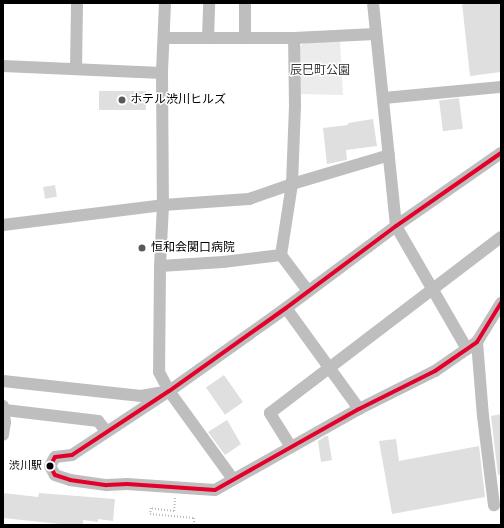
<!DOCTYPE html>
<meta charset="utf-8">
<style>
body{margin:0}
#map{position:relative;width:504px;height:528px;overflow:hidden;background:#fff;font-family:"Fira Sans","Noto Sans JP",sans-serif}
div>[style]{position:absolute}
.green>*{inset:0;background:#ececec}
.building>*{inset:0;background:#dfdfdf;transform-origin:0 0}
.path>*{height:2px;margin-top:-1px;transform-origin:0;background:repeating-linear-gradient(90deg,#b9b9b9 0 1px,transparent 0 3px)}
.minor>*{height:12px;margin:-6px;padding:0 6px;transform-origin:6px;border-radius:6px;background:#bebebe}
.bus-1>*{height:4px;margin:-2px;padding:0 2px;transform-origin:2px;border-radius:2px;background:#e4002b}
.dots>*{width:11px;height:11px;translate:-50% -50%;box-sizing:border-box;border:2px solid #fff;border-radius:50%}
span{translate:-50% -50%;white-space:nowrap;text-align:center;line-height:1.15;-webkit-text-stroke:3px #fff;paint-order:stroke}
.bus-label{font-size:11px;color:#000}
.right{translate:-100% -50%;text-align:right}
.park-label{font-size:12px;color:#333}
.poi-label{font-size:12px;color:#000}
.left{translate:0 -50%;text-align:left}
.frame{position:absolute;inset:0;border:4px solid #000;pointer-events:none}
</style>
<div id="map">
<div class="green">
<i style="clip-path:polygon(340px 41px,343px 95px,299px 94px,299px 47px,306px 42px)"></i>
</div>
<div class="building">
<i style="clip-path:polygon(462px 3px,501px 3px,501px 72px,470px 76px)"></i>
<i style="left:99px;top:91px;width:47px;height:19px"></i>
<i style="left:459px;top:98px;width:31px;height:20px;rotate:83deg"></i>
<i style="clip-path:polygon(373px 119px,377px 146px,346px 150px,347px 160px,327px 164px,323px 128px,348px 125px,348px 123px)"></i>
<i style="left:55px;top:185px;width:12px;height:12px;rotate:81deg"></i>
<i style="left:224px;top:375px;width:33px;height:22px;rotate:55deg"></i>
<i style="clip-path:polygon(501px 414px,501px 474px,498px 475px,491px 416px)"></i>
<i style="clip-path:polygon(227px 420px,241px 444px,225px 455px,208px 432px)"></i>
<i style="clip-path:polygon(326px 436px,328px 436px,332px 460px,321px 462px,318px 441px)"></i>
<i style="clip-path:polygon(396px 439px,399px 461px,479px 446px,485px 497px,392px 514px,379px 441px)"></i>
<i style="clip-path:polygon(3px 493px,38px 497px,39px 493px,115px 499px,113px 521px,98px 519px,98px 522px,83px 520px,83px 525px,69px 525px,3px 518px)"></i>
</div>
<div class="path">
<i style="left:175px;top:498px;width:13px;rotate:94deg"></i>
<i style="left:174px;top:511px;width:23px;rotate:-173deg"></i>
<i style="left:151px;top:508px;width:6px;rotate:99deg"></i>
<i style="left:150px;top:514px;width:44px;rotate:5.2deg"></i>
<i style="left:194px;top:518px;width:7px;rotate:90deg"></i>
</div>
<div class="minor">
<i style="left:165px;top:3px;width:70px;rotate:92.5deg"></i>
<i style="left:162px;top:73px;width:132px;rotate:89.6deg"></i>
<i style="left:163px;top:205px;width:61px;rotate:92.8deg"></i>
<i style="left:160px;top:266px;width:106px;rotate:90.5deg"></i>
<i style="left:159px;top:372px;width:21px;rotate:62deg"></i>
<i style="left:169px;top:391px;width:109px;rotate:54deg"></i>
<i style="left:373px;top:3px;width:224px;rotate:84.1deg"></i>
<i style="left:396px;top:226px;width:142px;rotate:60deg"></i>
<i style="left:164px;top:38px;width:130px"></i>
<i style="left:294px;top:38px;width:81px;rotate:-2.8deg"></i>
<i style="left:208px;top:38px;width:35px;rotate:-88deg"></i>
<i style="left:245px;top:38px;width:35px;rotate:-90deg"></i>
<i style="left:3px;top:66px;width:159px;rotate:2.5deg"></i>
<i style="left:76px;top:69px;width:66px;rotate:-89.1deg"></i>
<i style="left:384px;top:98px;width:118px;rotate:-5.4deg"></i>
<i style="left:501px;top:153px;width:128px;rotate:145.2deg"></i>
<i style="left:396px;top:226px;width:137px;rotate:143.3deg"></i>
<i style="left:286px;top:308px;width:143px;rotate:144.6deg"></i>
<i style="left:169px;top:391px;width:116px;rotate:146.6deg"></i>
<i style="left:72px;top:455px;width:17px;rotate:173deg"></i>
<i style="left:55px;top:457px;width:10px;rotate:119deg"></i>
<i style="left:50px;top:466px;width:10px;rotate:61deg"></i>
<i style="left:55px;top:475px;width:16px;rotate:18deg"></i>
<i style="left:70px;top:480px;width:37px;rotate:8deg"></i>
<i style="left:107px;top:485px;width:20px;rotate:-3deg"></i>
<i style="left:127px;top:484px;width:88px;rotate:3.9deg"></i>
<i style="left:215px;top:490px;width:165px;rotate:-29.4deg"></i>
<i style="left:359px;top:409px;width:85px;rotate:-26.6deg"></i>
<i style="left:435px;top:371px;width:51px;rotate:-34.6deg"></i>
<i style="left:477px;top:342px;width:46px;rotate:-58.4deg"></i>
<i style="left:3px;top:225px;width:161px;rotate:-7.1deg"></i>
<i style="left:163px;top:205px;width:86px;rotate:-4deg"></i>
<i style="left:249px;top:199px;width:46px;rotate:-19.2deg"></i>
<i style="left:292px;top:184px;width:101px;rotate:-16.6deg"></i>
<i style="left:281px;top:255px;width:45px;rotate:53.1deg"></i>
<i style="left:160px;top:266px;width:63px;rotate:-3.6deg"></i>
<i style="left:223px;top:262px;width:58px;rotate:-6.9deg"></i>
<i style="left:281px;top:255px;width:72px;rotate:-81.2deg"></i>
<i style="left:292px;top:184px;width:78px;rotate:-87.8deg"></i>
<i style="left:295px;top:106px;width:68px;rotate:-90.8deg"></i>
<i style="left:286px;top:308px;width:125px;rotate:54.1deg"></i>
<i style="left:477px;top:342px;width:74px;rotate:85.4deg"></i>
<i style="left:483px;top:416px;width:90px;rotate:83deg"></i>
<i style="left:3px;top:381px;width:139px;rotate:6.2deg"></i>
<i style="left:141px;top:396px;width:22px;rotate:-10deg"></i>
<i style="left:3px;top:406px;width:16px;rotate:83deg"></i>
<i style="left:5px;top:422px;width:13px;rotate:99deg"></i>
<i style="left:5px;top:410px;width:94px;rotate:6.7deg"></i>
<i style="left:98px;top:421px;width:13px;rotate:51deg"></i>
<i style="left:291px;top:447px;width:40px;rotate:-122deg"></i>
<i style="left:270px;top:413px;width:290px;rotate:-37.3deg"></i>
</div>
<div class="bus-1">
<i style="left:501px;top:153px;width:128px;rotate:145.2deg"></i>
<i style="left:396px;top:226px;width:137px;rotate:143.3deg"></i>
<i style="left:286px;top:308px;width:143px;rotate:144.6deg"></i>
<i style="left:169px;top:391px;width:116px;rotate:146.6deg"></i>
<i style="left:72px;top:455px;width:17px;rotate:173deg"></i>
<i style="left:55px;top:457px;width:10px;rotate:119deg"></i>
<i style="left:50px;top:466px;width:10px;rotate:61deg"></i>
<i style="left:55px;top:475px;width:16px;rotate:18deg"></i>
<i style="left:70px;top:480px;width:37px;rotate:8deg"></i>
<i style="left:107px;top:485px;width:20px;rotate:-3deg"></i>
<i style="left:127px;top:484px;width:88px;rotate:3.9deg"></i>
<i style="left:215px;top:490px;width:165px;rotate:-29.4deg"></i>
<i style="left:359px;top:409px;width:85px;rotate:-26.6deg"></i>
<i style="left:435px;top:371px;width:51px;rotate:-34.6deg"></i>
<i style="left:477px;top:342px;width:46px;rotate:-58.4deg"></i>
</div>
<div class="dots">
<i style="left:122px;top:100px;background:#595959"></i>
<i style="left:142px;top:248px;background:#595959"></i>
<i style="left:50px;top:466px;background:#000"></i>
</div>
<div class="bus-label">
<span class="right" style="left:42px;top:466px">渋川駅</span>
</div>
<div class="park-label">
<span style="left:320px;top:71px">辰巳町公園</span>
</div>
<div class="poi-label">
<span class="left" style="left:130px;top:100px">ホテル渋川ヒルズ</span>
<span class="left" style="left:151px;top:248px">恒和会関口病院</span>
</div>
<div class="frame"></div>
</div>
